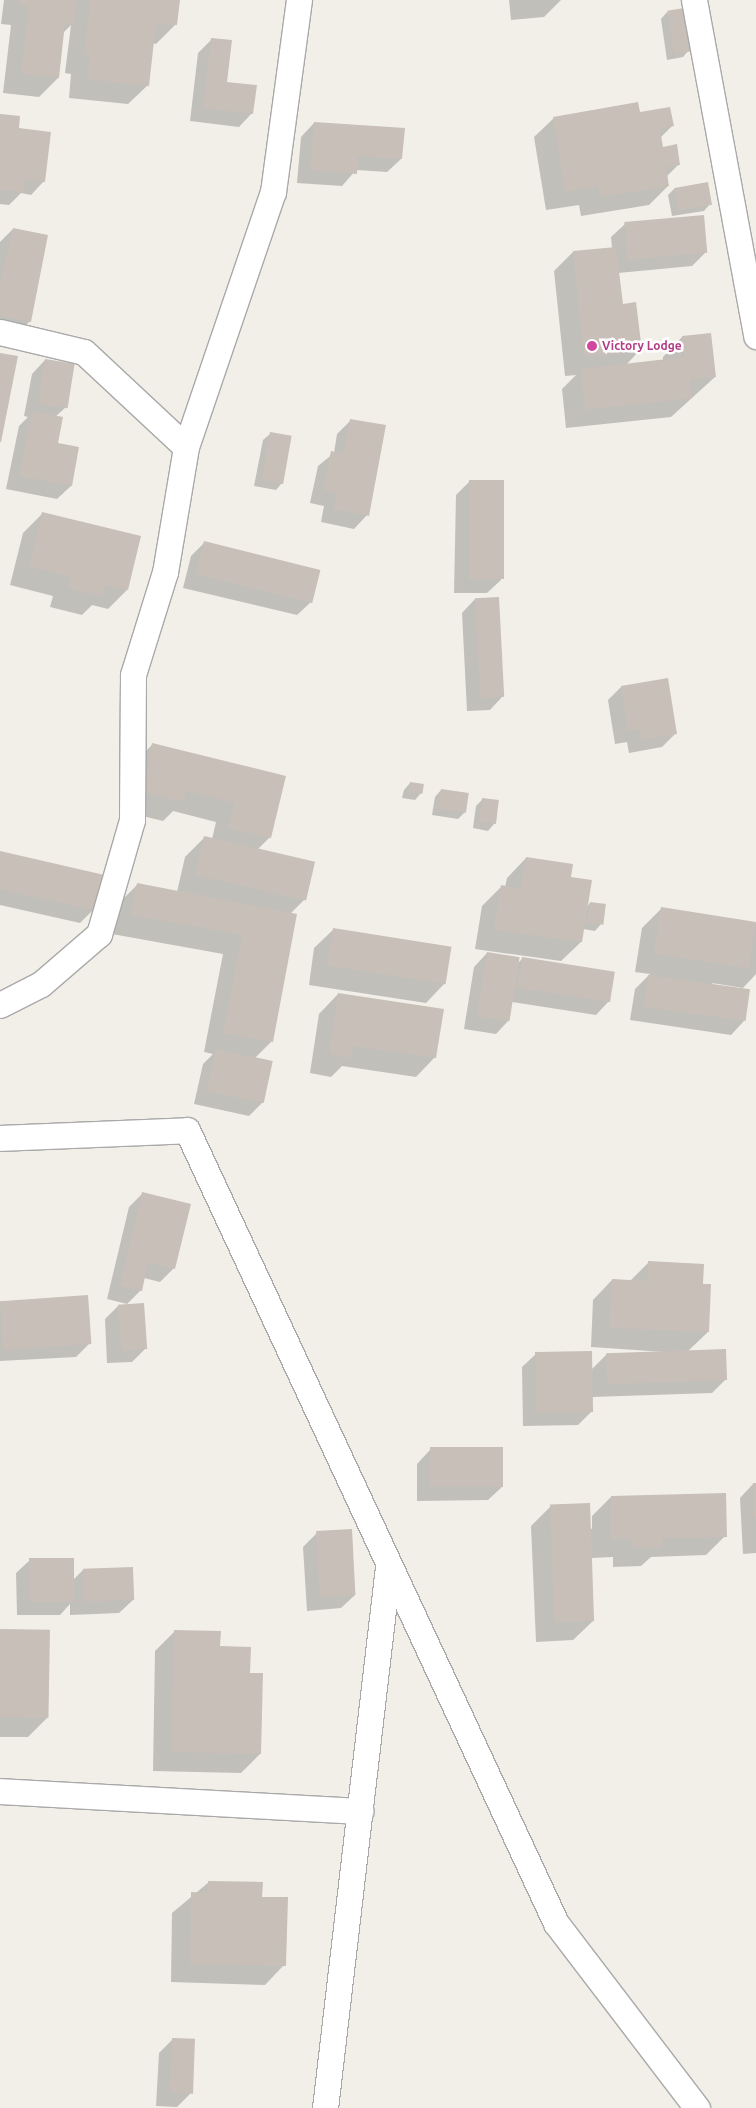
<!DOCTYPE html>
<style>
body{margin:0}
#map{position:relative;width:756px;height:2108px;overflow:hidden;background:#f2efe9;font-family:Ubuntu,sans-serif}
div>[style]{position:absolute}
.shadow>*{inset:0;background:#0003}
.building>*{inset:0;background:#c7bfb8;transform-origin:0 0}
.roads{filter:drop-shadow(1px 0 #a9a9a9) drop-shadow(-1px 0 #a9a9a9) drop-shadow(0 1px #a9a9a9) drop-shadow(0 -1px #a9a9a9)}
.street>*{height:25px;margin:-12.5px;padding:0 12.5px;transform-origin:12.5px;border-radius:12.5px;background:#fff}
.dots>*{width:14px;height:14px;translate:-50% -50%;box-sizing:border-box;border:2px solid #fff;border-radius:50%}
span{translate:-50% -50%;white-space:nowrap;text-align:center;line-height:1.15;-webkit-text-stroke:5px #fff;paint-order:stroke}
.hotel-label{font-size:12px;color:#b23c85;font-weight:700}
.left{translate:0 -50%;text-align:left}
</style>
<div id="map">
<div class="shadow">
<i style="clip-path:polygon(4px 0,179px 0,176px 24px,156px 44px,152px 43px,148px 85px,128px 104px,69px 98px,71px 74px,65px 73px,71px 25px,63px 33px,58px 78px,39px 97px,3px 93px,11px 25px,1px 24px)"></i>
<i style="clip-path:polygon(509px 0,561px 0,544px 17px,511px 20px)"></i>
<i style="clip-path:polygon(667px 12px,689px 50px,683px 57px,667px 60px,661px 19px)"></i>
<i style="clip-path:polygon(212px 39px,226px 83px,252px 113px,239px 127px,190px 121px,198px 53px)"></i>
<i style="clip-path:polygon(0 116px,17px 130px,44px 181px,31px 195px,21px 193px,9px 205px,0 204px)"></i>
<i style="clip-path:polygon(554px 118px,672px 126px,660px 138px,662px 149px,679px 164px,667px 176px,668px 186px,649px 205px,581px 216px,579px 205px,546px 210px,534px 137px)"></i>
<i style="clip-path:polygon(314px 123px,401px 159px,387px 172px,356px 170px,342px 186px,297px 183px,301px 137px)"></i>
<i style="clip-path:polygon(675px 188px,710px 204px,704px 211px,672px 216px,668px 195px)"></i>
<i style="clip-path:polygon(625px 224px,706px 252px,692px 266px,618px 273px,622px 305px,640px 350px,626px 365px,663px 361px,663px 357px,682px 337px,715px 377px,671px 417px,566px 428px,562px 389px,576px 375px,565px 376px,554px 271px,573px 252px,612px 248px,611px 237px)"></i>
<i style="clip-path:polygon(13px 229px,30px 321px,10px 341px,0 339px,0 242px)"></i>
<i style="clip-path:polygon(45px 360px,65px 408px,55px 417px,57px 444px,71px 486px,57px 499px,6px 489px,19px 426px,28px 417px,24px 416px,32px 374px)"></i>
<i style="clip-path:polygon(351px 420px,367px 515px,354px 529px,321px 522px,324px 506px,310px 503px,318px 466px,334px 453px,337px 434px)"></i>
<i style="clip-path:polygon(270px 434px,282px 483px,276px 490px,254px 486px,263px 440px)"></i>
<i style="clip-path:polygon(470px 481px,501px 580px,487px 593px,454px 593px,456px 495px)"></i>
<i style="clip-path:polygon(42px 514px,127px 590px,108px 609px,92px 605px,82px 615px,50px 607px,53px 596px,10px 585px,23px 533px)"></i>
<i style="clip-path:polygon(204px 543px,311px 602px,297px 615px,183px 588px,191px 556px)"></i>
<i style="clip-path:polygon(475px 599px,503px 696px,490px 710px,467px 711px,462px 613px)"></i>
<i style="clip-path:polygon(621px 687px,675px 734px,662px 747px,629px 753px,627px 742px,615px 744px,608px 700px)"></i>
<i style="clip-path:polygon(153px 744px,285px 777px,269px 838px,258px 849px,305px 899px,290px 914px,271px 1042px,254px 1059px,262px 1103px,249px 1116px,194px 1104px,203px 1064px,213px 1054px,204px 1052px,223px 954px,112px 934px,118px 904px,137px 885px,177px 892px,185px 857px,205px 837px,212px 839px,216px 822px,173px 811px,163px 821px,122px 811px,133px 764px)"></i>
<i style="clip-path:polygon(410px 783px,421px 793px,415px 800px,402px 798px,404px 790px)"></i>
<i style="clip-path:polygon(441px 790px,465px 812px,458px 819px,432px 815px,435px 797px)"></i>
<i style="clip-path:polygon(483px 799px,494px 824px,488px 831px,473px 828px,476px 806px)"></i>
<i style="clip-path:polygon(0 853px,94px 909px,80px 923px,0 905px)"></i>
<i style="clip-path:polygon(526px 858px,586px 908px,590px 903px,601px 924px,595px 931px,583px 929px,581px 942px,561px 961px,475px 949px,482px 906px,501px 887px,505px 887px,507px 878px)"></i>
<i style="clip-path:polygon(661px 909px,756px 923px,756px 974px,743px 988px,712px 983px,744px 1021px,731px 1035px,630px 1020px,635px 989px,650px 974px,635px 972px,642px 928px)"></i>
<i style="clip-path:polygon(334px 929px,445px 983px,426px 1003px,309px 985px,314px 948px)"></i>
<i style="clip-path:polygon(487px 953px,518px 963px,523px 958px,609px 1001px,596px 1015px,512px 1002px,509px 1020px,496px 1034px,464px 1029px,474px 967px)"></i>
<i style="clip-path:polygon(338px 994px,435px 1057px,416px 1077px,342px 1066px,331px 1077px,310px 1073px,319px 1014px)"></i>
<i style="clip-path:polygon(142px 1194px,174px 1268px,160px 1282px,144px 1278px,141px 1290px,127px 1304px,107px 1299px,129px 1207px)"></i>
<i style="clip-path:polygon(648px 1263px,702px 1285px,708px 1332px,688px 1351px,726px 1379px,712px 1393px,592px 1397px,592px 1411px,578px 1425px,523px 1426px,522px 1367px,536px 1354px,591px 1370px,607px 1354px,665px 1352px,591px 1347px,593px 1300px,612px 1280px,630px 1281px)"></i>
<i style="clip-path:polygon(0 1301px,90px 1343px,76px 1357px,0 1361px)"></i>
<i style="clip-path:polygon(118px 1306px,146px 1348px,132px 1362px,107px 1363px,105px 1319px)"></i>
<i style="clip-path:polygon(430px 1450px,502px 1487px,488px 1500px,417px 1501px,417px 1464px)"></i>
<i style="clip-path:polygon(753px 1484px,756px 1484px,756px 1553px,743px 1554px,740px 1498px)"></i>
<i style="clip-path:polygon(611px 1497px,725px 1536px,706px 1555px,651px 1557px,641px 1566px,613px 1567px,613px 1557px,591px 1558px,593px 1621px,573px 1640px,536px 1642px,531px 1526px,551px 1506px,592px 1529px,592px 1516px)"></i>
<i style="clip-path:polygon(317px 1533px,355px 1595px,341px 1608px,307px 1611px,303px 1547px)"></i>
<i style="clip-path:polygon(30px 1560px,73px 1580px,83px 1570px,133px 1600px,119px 1613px,70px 1615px,70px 1604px,60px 1615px,17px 1615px,16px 1573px)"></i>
<i style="clip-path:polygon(0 1630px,47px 1718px,28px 1737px,0 1737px)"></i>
<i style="clip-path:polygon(175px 1631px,219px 1647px,260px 1754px,241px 1773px,153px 1771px,155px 1651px)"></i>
<i style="clip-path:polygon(209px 1882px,261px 1898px,284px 1965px,265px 1985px,171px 1982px,172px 1913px)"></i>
<i style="clip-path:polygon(172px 2040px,190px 2094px,177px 2107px,156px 2106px,159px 2053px)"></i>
</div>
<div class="building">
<i style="clip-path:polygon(20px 0,76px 0,74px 24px,65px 23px,59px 78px,21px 74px,29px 6px,20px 5px)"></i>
<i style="clip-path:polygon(90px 0,180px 0,177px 25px,156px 23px,149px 86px,87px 79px,90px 55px,84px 54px)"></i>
<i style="left:684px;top:8px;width:44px;height:17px;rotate:81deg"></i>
<i style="clip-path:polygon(211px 38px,232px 40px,227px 82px,257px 85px,253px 114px,203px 108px)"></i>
<i style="clip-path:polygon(638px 102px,640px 112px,670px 107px,674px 126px,660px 129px,663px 147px,677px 144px,680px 165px,666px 167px,669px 186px,600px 197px,598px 186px,565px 191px,553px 117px)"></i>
<i style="clip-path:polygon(0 114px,20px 116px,19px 128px,51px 132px,45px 182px,26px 179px,24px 192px,0 189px)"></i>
<i style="clip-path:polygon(314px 122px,405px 128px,402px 159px,358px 156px,357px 174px,310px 170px)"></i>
<i style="left:708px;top:182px;width:23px;height:34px;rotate:80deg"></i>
<i style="left:704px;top:215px;width:38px;height:80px;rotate:85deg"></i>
<i style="clip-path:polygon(13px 228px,48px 235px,31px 322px,0 316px,0 284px)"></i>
<i style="clip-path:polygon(616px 247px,623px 304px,636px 302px,642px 351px,584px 357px,573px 251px)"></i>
<i style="clip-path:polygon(711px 333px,716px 377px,690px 380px,692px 398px,585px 410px,581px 369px,684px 357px,682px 336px)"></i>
<i style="clip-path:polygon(0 353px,18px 356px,1px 442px,0 442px)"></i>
<i style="left:45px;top:359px;width:30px;height:45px;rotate:9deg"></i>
<i style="clip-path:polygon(32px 411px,63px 417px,58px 443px,79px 447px,72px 486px,19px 476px)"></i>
<i style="clip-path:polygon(350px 419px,386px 425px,369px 516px,333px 509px,337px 493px,323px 490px,331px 451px,344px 454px)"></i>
<i style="left:270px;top:432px;width:22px;height:49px;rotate:10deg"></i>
<i style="left:469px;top:480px;width:35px;height:99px"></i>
<i style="clip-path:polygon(42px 512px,141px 536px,128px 590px,105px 585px,102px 596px,68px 588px,71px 577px,29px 566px)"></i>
<i style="left:204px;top:541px;width:120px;height:34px;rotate:14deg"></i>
<i style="left:499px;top:597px;width:100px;height:24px;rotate:87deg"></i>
<i style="clip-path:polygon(668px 678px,677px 734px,642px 740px,640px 729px,628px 731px,621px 686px)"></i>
<i style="clip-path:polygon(152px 743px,286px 776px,271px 838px,228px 828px,235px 803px,186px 791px,184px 802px,141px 792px)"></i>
<i style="left:410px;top:782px;width:14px;height:10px;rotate:8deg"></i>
<i style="left:441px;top:789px;width:28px;height:20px;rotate:8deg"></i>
<i style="left:482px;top:798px;width:17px;height:24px;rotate:7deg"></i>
<i style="left:204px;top:836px;width:114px;height:40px;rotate:13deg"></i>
<i style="left:0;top:851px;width:106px;height:37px;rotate:13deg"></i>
<i style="clip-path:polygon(526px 857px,573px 864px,571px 877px,592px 880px,582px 942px,494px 930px,501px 885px,521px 889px)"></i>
<i style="clip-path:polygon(137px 883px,297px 914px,273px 1042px,223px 1033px,242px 935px,131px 915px)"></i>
<i style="left:590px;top:902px;width:16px;height:21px;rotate:7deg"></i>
<i style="left:661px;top:907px;width:96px;height:47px;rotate:9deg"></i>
<i style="left:333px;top:928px;width:120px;height:38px;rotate:9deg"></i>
<i style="left:487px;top:952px;width:33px;height:65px;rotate:9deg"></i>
<i style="left:522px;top:957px;width:94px;height:31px;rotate:9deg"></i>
<i style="left:648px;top:975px;width:103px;height:32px;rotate:8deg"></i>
<i style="clip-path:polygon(338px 993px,444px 1009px,436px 1058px,353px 1046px,352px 1058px,329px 1054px)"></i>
<i style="left:216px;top:1049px;width:58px;height:43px;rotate:12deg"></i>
<i style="clip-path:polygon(142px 1192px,191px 1204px,175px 1269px,148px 1263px,142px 1291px,120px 1286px)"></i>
<i style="clip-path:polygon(648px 1261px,704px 1264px,703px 1284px,711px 1284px,709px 1332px,610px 1328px,612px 1279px,647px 1281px)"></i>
<i style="left:88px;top:1295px;width:49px;height:88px;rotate:86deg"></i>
<i style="left:144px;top:1303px;width:46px;height:26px;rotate:86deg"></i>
<i style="left:726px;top:1349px;width:31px;height:120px;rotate:88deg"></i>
<i style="left:592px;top:1351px;width:61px;height:57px;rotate:89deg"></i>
<i style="left:503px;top:1447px;width:40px;height:73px;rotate:90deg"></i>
<i style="clip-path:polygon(753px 1483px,756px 1483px,756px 1517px,754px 1517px)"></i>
<i style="clip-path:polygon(726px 1493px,727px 1537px,662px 1538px,662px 1548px,632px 1548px,632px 1539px,611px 1539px,611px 1496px)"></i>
<i style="left:590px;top:1503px;width:118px;height:40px;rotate:88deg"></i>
<i style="left:352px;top:1529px;width:66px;height:36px;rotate:87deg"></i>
<i style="left:74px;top:1558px;width:44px;height:45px;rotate:90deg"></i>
<i style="left:133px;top:1567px;width:33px;height:50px;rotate:88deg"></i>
<i style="left:0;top:1629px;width:50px;height:88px;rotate:1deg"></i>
<i style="clip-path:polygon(174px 1630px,221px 1631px,220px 1646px,251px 1647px,250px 1673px,263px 1673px,261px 1754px,171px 1752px)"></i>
<i style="clip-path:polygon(208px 1881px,263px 1882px,262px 1897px,288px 1897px,286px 1966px,190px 1964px,191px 1892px,208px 1893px)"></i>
<i style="left:172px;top:2038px;width:23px;height:55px;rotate:2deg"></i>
</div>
<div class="roads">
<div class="street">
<i style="left:694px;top:0;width:342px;rotate:79.5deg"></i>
<i style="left:0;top:332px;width:86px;rotate:13.4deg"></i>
<i style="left:84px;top:352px;width:139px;rotate:43deg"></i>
<i style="left:186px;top:447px;width:127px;rotate:99.5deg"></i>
<i style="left:165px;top:572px;width:108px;rotate:107.3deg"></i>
<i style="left:133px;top:675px;width:145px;rotate:90.4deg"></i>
<i style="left:132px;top:820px;width:119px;rotate:106.1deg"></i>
<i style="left:99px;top:934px;width:77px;rotate:139.2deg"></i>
<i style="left:41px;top:984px;width:46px;rotate:152.9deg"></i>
<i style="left:186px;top:447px;width:269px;rotate:-71.2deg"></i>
<i style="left:273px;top:192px;width:194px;rotate:-82.3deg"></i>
<i style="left:0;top:1138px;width:187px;rotate:-2.4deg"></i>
<i style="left:187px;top:1130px;width:875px;rotate:65.05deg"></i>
<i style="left:556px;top:1923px;width:233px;rotate:52.7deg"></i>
<i style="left:0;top:1791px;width:361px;rotate:3.2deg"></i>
<i style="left:325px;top:2108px;width:545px;rotate:-83.36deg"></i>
</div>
</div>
<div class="dots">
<i style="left:592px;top:346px;background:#d1479c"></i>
</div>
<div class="hotel-label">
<span class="left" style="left:602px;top:346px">Victory Lodge</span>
</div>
</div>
